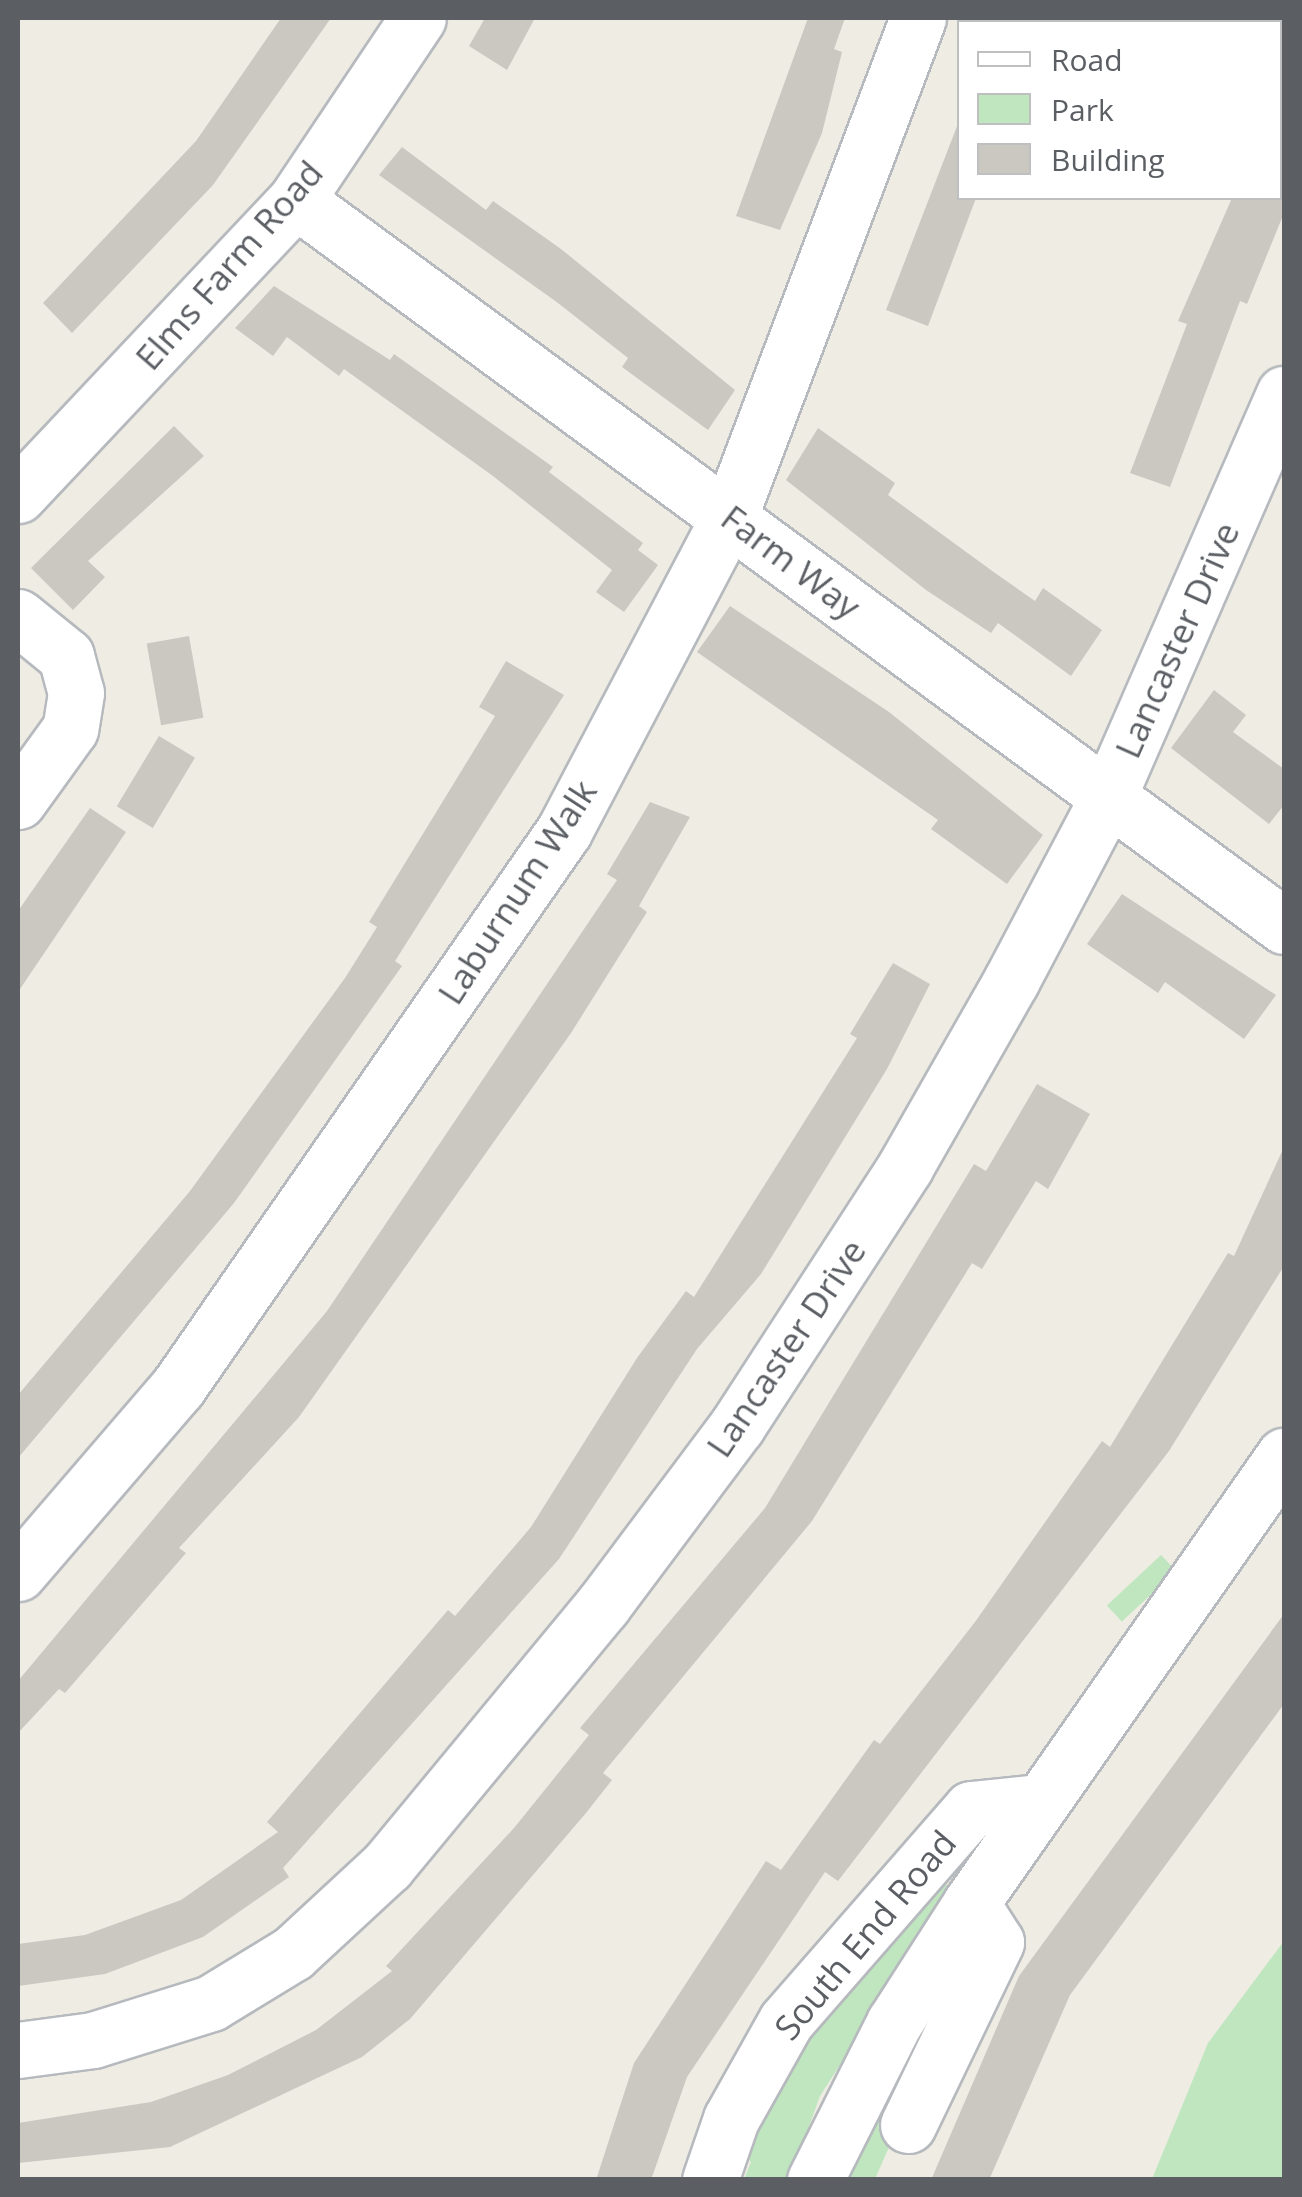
<!DOCTYPE html>
<style>
body{margin:0}
#map{position:relative;width:1302px;height:2197px;overflow:hidden;background:#eeece3;font-family:"Open Sans",sans-serif}
div>[style]{position:absolute}
.green>*{inset:0;background:#bfe6bf;transform-origin:0 0}
.building>*{inset:0;background:#cbc8c2;transform-origin:0 0}
.roads{filter:drop-shadow(2px 0 #b6b9bd) drop-shadow(-2px 0 #b6b9bd) drop-shadow(0 2px #b6b9bd) drop-shadow(0 -2px #b6b9bd)}
.minor>*{height:55px;margin:-27.5px;padding:0 27.5px;transform-origin:27.5px;border-radius:27.5px;background:#fff}
span{translate:-50% -50%;white-space:nowrap;text-align:center;line-height:1.15;-webkit-text-stroke:9px #fff;paint-order:stroke}
.street-label{font-size:35px;color:#5b5f64}
.frame{position:absolute;inset:0;border:20px solid #5b5f64;pointer-events:none}
.legend{position:absolute;left:957px;top:20px;width:325px;height:180px;box-sizing:border-box;background:#fff;border:2px solid #bdbfc1;margin:0;padding:12px 18px;list-style:none;font-size:30px;color:#5b5f64}
.legend li{display:flex;align-items:center;gap:20px;height:50px}
.legend b{width:50px;border:2px solid #bdbfc1}
</style>
<div id="map">
<div class="green">
<i style="left:1161px;top:1555px;width:22px;height:74px;rotate:47deg"></i>
<i style="clip-path:polygon(938px 1879px,953px 1889px,820px 2096px,790px 2179px,744px 2179px,751px 2162px,739px 2147px,802px 2020px)"></i>
<i style="clip-path:polygon(983px 1932px,875px 2179px,847px 2180px,918px 2038px)"></i>
<i style="clip-path:polygon(1284px 1941px,1284px 2179px,1152px 2179px,1208px 2043px)"></i>
</div>
<div class="building">
<i style="clip-path:polygon(281px 18px,331px 18px,213px 185px,72px 333px,43px 303px,196px 141px)"></i>
<i style="clip-path:polygon(485px 18px,535px 18px,507px 70px,469px 46px)"></i>
<i style="clip-path:polygon(808px 18px,845px 18px,834px 49px,842px 52px,822px 133px,780px 230px,736px 216px)"></i>
<i style="clip-path:polygon(959px 121px,960px 198px,976px 198px,928px 326px,886px 310px)"></i>
<i style="clip-path:polygon(402px 147px,486px 210px,493px 201px,561px 249px,735px 390px,708px 430px,622px 367px,628px 358px,558px 303px,379px 175px)"></i>
<i style="clip-path:polygon(1232px 198px,1284px 198px,1284px 213px,1247px 304px,1240px 301px,1170px 487px,1130px 473px,1187px 324px,1178px 321px)"></i>
<i style="clip-path:polygon(274px 286px,390px 360px,394px 354px,553px 467px,549px 472px,643px 543px,638px 550px,658px 565px,624px 612px,596px 592px,612px 570px,493px 476px,344px 369px,339px 376px,287px 337px,273px 356px,235px 328px)"></i>
<i style="clip-path:polygon(174px 426px,204px 456px,88px 561px,105px 577px,73px 610px,31px 568px)"></i>
<i style="clip-path:polygon(818px 428px,895px 483px,888px 495px,995px 573px,1035px 601px,1043px 588px,1102px 630px,1071px 676px,998px 623px,991px 633px,926px 590px,786px 480px)"></i>
<i style="clip-path:polygon(730px 606px,889px 712px,1043px 835px,1007px 884px,931px 829px,938px 820px,697px 652px)"></i>
<i style="left:189px;top:636px;width:83px;height:43px;rotate:80deg"></i>
<i style="clip-path:polygon(506px 661px,564px 695px,395px 961px,402px 966px,234px 1203px,18px 1458px,18px 1395px,190px 1191px,345px 978px,377px 927px,369px 922px,495px 716px,479px 707px)"></i>
<i style="clip-path:polygon(1214px 690px,1246px 715px,1233px 732px,1284px 769px,1284px 805px,1269px 824px,1171px 748px)"></i>
<i style="left:159px;top:736px;width:42px;height:82px;rotate:31deg"></i>
<i style="clip-path:polygon(650px 802px,690px 817px,639px 906px,647px 912px,571px 1033px,299px 1417px,179px 1548px,186px 1553px,65px 1693px,59px 1689px,18px 1733px,18px 1681px,327px 1311px,617px 880px,607px 874px)"></i>
<i style="clip-path:polygon(90px 808px,126px 832px,18px 992px,18px 911px)"></i>
<i style="clip-path:polygon(1122px 894px,1276px 995px,1244px 1039px,1165px 982px,1158px 993px,1087px 944px)"></i>
<i style="clip-path:polygon(893px 963px,930px 984px,887px 1069px,761px 1274px,697px 1349px,559px 1559px,283px 1868px,289px 1877px,203px 1937px,105px 1974px,18px 1986px,18px 1944px,85px 1935px,181px 1900px,278px 1832px,267px 1822px,448px 1610px,455px 1616px,531px 1527px,637px 1358px,686px 1291px,694px 1297px,857px 1038px,850px 1034px)"></i>
<i style="clip-path:polygon(1037px 1084px,1090px 1114px,1048px 1189px,1036px 1181px,982px 1269px,972px 1263px,812px 1521px,603px 1773px,612px 1780px,586px 1813px,410px 2019px,362px 2057px,170px 2147px,18px 2163px,18px 2123px,151px 2102px,228px 2075px,316px 2030px,392px 1971px,386px 1966px,514px 1828px,589px 1735px,580px 1728px,765px 1508px,974px 1164px,986px 1171px)"></i>
<i style="clip-path:polygon(1284px 1147px,1284px 1266px,1169px 1451px,838px 1881px,825px 1872px,687px 2077px,651px 2180px,596px 2180px,634px 2063px,766px 1861px,781px 1870px,874px 1740px,880px 1744px,975px 1622px,1102px 1441px,1110px 1447px,1228px 1253px,1234px 1256px)"></i>
<i style="clip-path:polygon(1284px 1614px,1284px 1704px,1070px 1995px,989px 2180px,931px 2180px,1019px 1976px)"></i>
</div>
<div class="roads">
<div class="minor">
<i style="left:296px;top:200px;width:1226px;rotate:36.31deg"></i>
<i style="left:18px;top:495px;width:405px;rotate:-46.7deg"></i>
<i style="left:296px;top:200px;width:219px;rotate:-56.2deg"></i>
<i style="left:18px;top:617px;width:62px;rotate:39.1deg"></i>
<i style="left:66px;top:656px;width:38px;rotate:75deg"></i>
<i style="left:76px;top:693px;width:36px;rotate:99deg"></i>
<i style="left:70px;top:729px;width:89px;rotate:125.8deg"></i>
<i style="left:18px;top:1573px;width:245px;rotate:-49.3deg"></i>
<i style="left:178px;top:1387px;width:677px;rotate:-55.23deg"></i>
<i style="left:564px;top:831px;width:357px;rotate:-62.3deg"></i>
<i style="left:730px;top:515px;width:531px;rotate:-69.28deg"></i>
<i style="left:18px;top:2050px;width:76px;rotate:-7.6deg"></i>
<i style="left:93px;top:2040px;width:124px;rotate:-17.4deg"></i>
<i style="left:211px;top:2003px;width:96px;rotate:-31.4deg"></i>
<i style="left:293px;top:1953px;width:128px;rotate:-42.8deg"></i>
<i style="left:387px;top:1866px;width:339px;rotate:-50.4deg"></i>
<i style="left:603px;top:1605px;width:224px;rotate:-53.2deg"></i>
<i style="left:737px;top:1426px;width:309px;rotate:-57deg"></i>
<i style="left:905px;top:1167px;width:214px;rotate:-60.3deg"></i>
<i style="left:1011px;top:981px;width:208px;rotate:-62.2deg"></i>
<i style="left:1108px;top:797px;width:440px;rotate:-66.4deg"></i>
<i style="left:908px;top:2125px;width:203px;rotate:-64.3deg"></i>
<i style="left:996px;top:1942px;width:46px;rotate:-122.7deg"></i>
<i style="left:710px;top:2180px;width:65px;rotate:-71deg"></i>
<i style="left:731px;top:2119px;width:112px;rotate:-60.7deg"></i>
<i style="left:786px;top:2021px;width:281px;rotate:-48.9deg"></i>
<i style="left:971px;top:1809px;width:68px;rotate:-5.9deg"></i>
<i style="left:815px;top:2180px;width:176px;rotate:-63.3deg"></i>
<i style="left:894px;top:2023px;width:143px;rotate:-57.3deg"></i>
<i style="left:971px;top:1903px;width:546px;rotate:-55deg"></i>
</div>
</div>
<div class="street-label">
<span style="left:229px;top:265px;rotate:-49deg">Elms Farm Road</span>
<span style="left:791px;top:562px;rotate:37deg">Farm Way</span>
<span style="left:1177px;top:640px;rotate:-66deg">Lancaster Drive</span>
<span style="left:517px;top:892px;rotate:-57deg">Laburnum Walk</span>
<span style="left:786px;top:1348px;rotate:-56deg">Lancaster Drive</span>
<span style="left:865px;top:1935px;rotate:-50deg">South End Road</span>
</div>
<div class="frame"></div>
<ul class="legend">
<li><b style="height:12px;background:#fff"></b>Road</li>
<li><b style="height:28px;background:#bfe6bf"></b>Park</li>
<li><b style="height:28px;background:#cbc8c2"></b>Building</li>
</ul>
</div>
